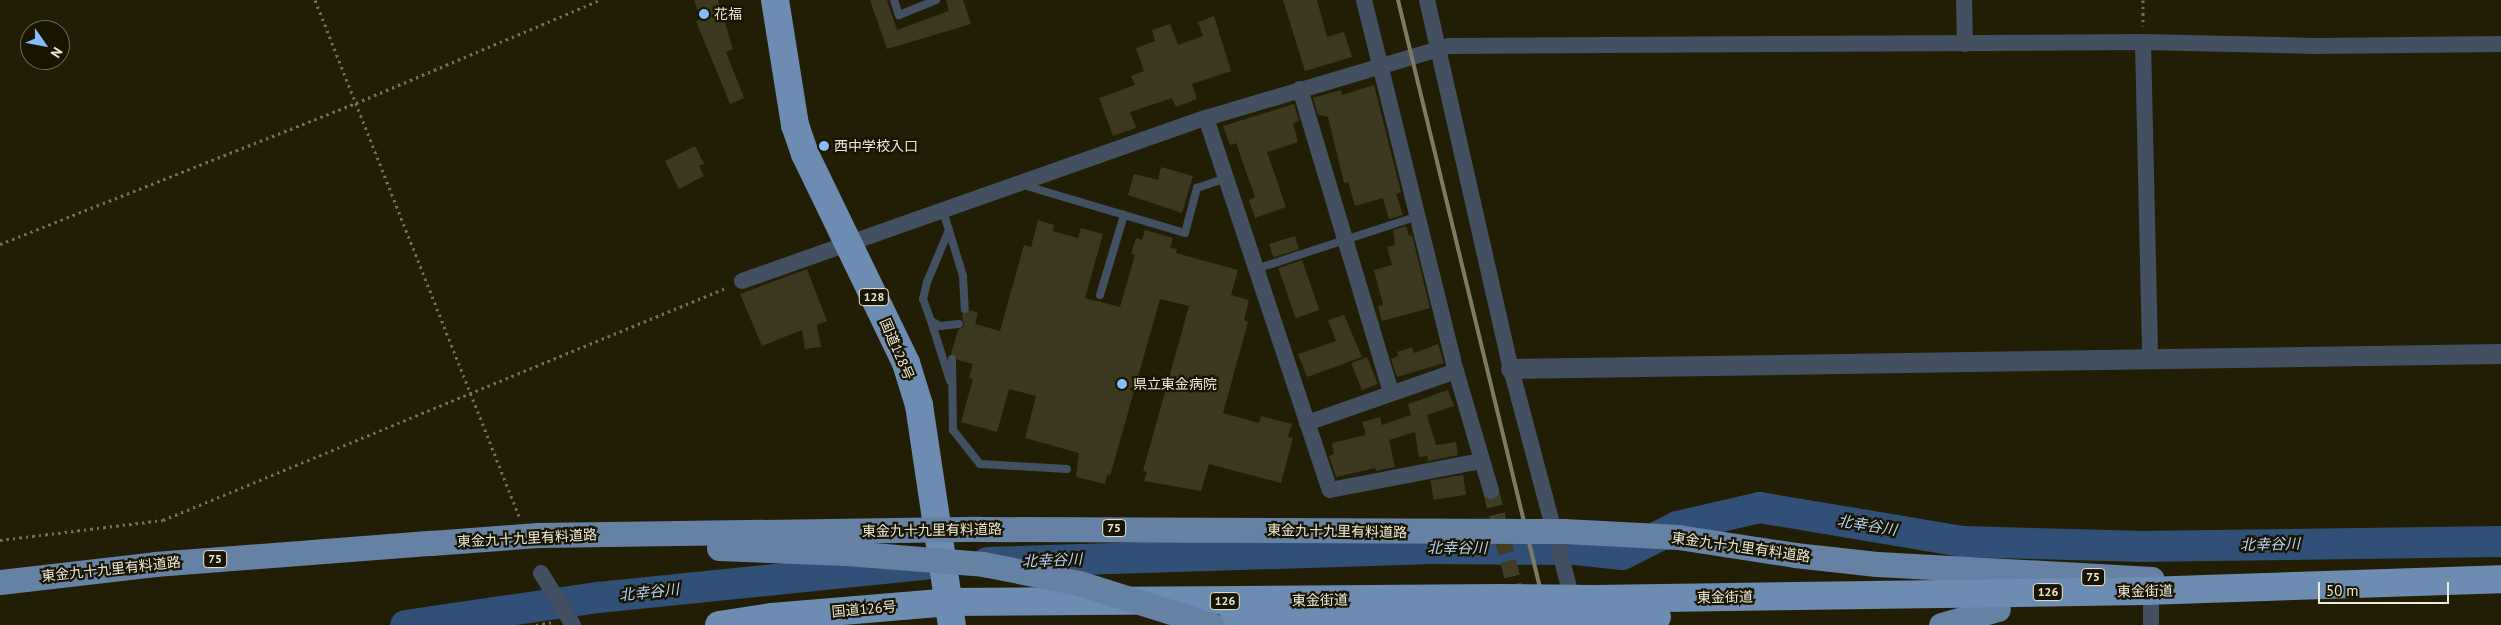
<!DOCTYPE html>
<meta charset="utf-8">
<style>
body{margin:0}
#map{position:relative;width:2501px;height:625px;overflow:hidden;background:#221e06;font-family:"PT Sans","Noto Sans JP",sans-serif}
div>[style]{position:absolute}
.river>*{height:31px;margin:-15.5px;padding:0 15.5px;transform-origin:15.5px;border-radius:15.5px;background:#315077}
.building>*{inset:0;background:#3c3820;transform-origin:0 0}
.minor-tunnel>*{height:16px;margin-top:-8px;transform-origin:0;background:repeating-linear-gradient(90deg,#403c26 0 16px,transparent 0 24px)}
.path>*{height:3px;margin-top:-1.5px;transform-origin:0;background:repeating-linear-gradient(90deg,#726f5b 0 2.5px,transparent 0 6.5px)}
.service>*{height:8px;margin:-4px;padding:0 4px;transform-origin:4px;border-radius:4px;background:#425061}
.minor>*{height:16px;margin:-8px;padding:0 8px;transform-origin:8px;border-radius:8px;background:#425061}
.tertiary>*{height:20px;margin:-10px;padding:0 10px;transform-origin:10px;border-radius:10px;background:#425061}
.primary>*{height:25px;margin:-12.5px;padding:0 12.5px;transform-origin:12.5px;border-radius:12.5px;background:#6582a5}
.trunk>*{height:28px;margin:-14px;padding:0 14px;transform-origin:14px;border-radius:14px;background:#6c8cb2}
.rail>*{height:4px;margin:-2px;padding:0 2px;transform-origin:2px;border-radius:2px;background:#7d7a66}
.primary-bridge>*{height:25px;margin:-12.5px;padding:0 12.5px;transform-origin:12.5px;border-radius:12.5px;background:#6582a5}
.trunk-bridge>*{height:28px;margin:-14px;padding:0 14px;transform-origin:14px;border-radius:14px;background:#6c8cb2}
.dots>*{width:14px;height:14px;translate:-50% -50%;box-sizing:border-box;border:2px solid #181400;border-radius:50%}
span{translate:-50% -50%;white-space:nowrap;text-align:center;line-height:1.15;-webkit-text-stroke:4.5px #181400;paint-order:stroke}
.shield-label span{padding:1px 4px;background:#181400;border:1px solid;border-radius:4px;-webkit-text-stroke-width:0}
.shield-label{font-size:12px;color:#ebe9da;font-weight:700}
.poi-label{font-size:14px;color:#ebe9da}
.left{translate:0 -50%;text-align:left}
.street-label{font-size:14px;color:#ebe9da}
.water-label{font-size:15px;color:#b3d2f8;font-style:italic}
.north{position:absolute;left:20px;top:20px;width:50px;height:50px;box-sizing:border-box;background:#181400;border:1px solid #6c6957;border-radius:50%;rotate:123deg;font-size:14px;font-weight:700;line-height:20px;text-align:center;color:#ebe9da}
.north::after{content:'';display:block;margin:auto;width:18px;height:22px;background:#87bbfb;clip-path:polygon(50% 0,100% 100%,50% 72%,0 100%)}
.scale{position:absolute;left:2318px;top:582px;width:131px;height:22px;box-sizing:border-box;border:2px solid #ebe9da;border-top:0;padding-left:6px;font-size:15px;line-height:18px;white-space:nowrap;color:#ebe9da;-webkit-text-stroke:4px #181400;paint-order:stroke}
</style>
<div id="map">
<div class="river">
<i style="left:987px;top:562px;width:438px;rotate:-1.8deg"></i>
<i style="left:1425px;top:548px;width:150px;rotate:0.4deg"></i>
<i style="left:1575px;top:549px;width:47px;rotate:6.1deg"></i>
<i style="left:1622px;top:554px;width:62px;rotate:-27deg"></i>
<i style="left:1677px;top:526px;width:84px;rotate:-13deg"></i>
<i style="left:1759px;top:507px;width:207px;rotate:9.5deg"></i>
<i style="left:1963px;top:541px;width:174px;rotate:1.6deg"></i>
<i style="left:2137px;top:546px;width:364px;rotate:-0.8deg"></i>
<i style="left:405px;top:625px;width:195px;rotate:-8.3deg"></i>
<i style="left:598px;top:597px;width:328px;rotate:-5.8deg"></i>
</div>
<div class="building">
<i style="clip-path:polygon(694px 0,718px 0,733px 49px,726px 52px,744px 98px,730px 104px,696px 21px,701px 19px)"></i>
<i style="clip-path:polygon(870px 0,887px 0,897px 30px,949px 11px,946px 0,963px 0,971px 24px,887px 49px)"></i>
<i style="clip-path:polygon(1283px 0,1317px 0,1327px 37px,1344px 32px,1352px 57px,1305px 71px)"></i>
<i style="clip-path:polygon(1214px 16px,1231px 71px,1192px 84px,1197px 99px,1176px 107px,1172px 98px,1130px 112px,1136px 128px,1113px 136px,1099px 98px,1135px 85px,1131px 76px,1144px 71px,1136px 48px,1155px 41px,1152px 30px,1170px 24px,1178px 45px,1203px 36px,1198px 22px)"></i>
<i style="clip-path:polygon(1374px 85px,1401px 192px,1396px 194px,1403px 215px,1389px 219px,1383px 198px,1355px 206px,1348px 182px,1344px 183px,1328px 117px,1318px 115px,1313px 98px,1341px 90px,1342px 95px)"></i>
<i style="clip-path:polygon(1294px 104px,1299px 121px,1293px 123px,1298px 142px,1267px 152px,1286px 207px,1255px 218px,1249px 200px,1255px 197px,1236px 143px,1230px 145px,1223px 126px)"></i>
<i style="clip-path:polygon(695px 146px,704px 164px,699px 166px,704px 176px,679px 189px,665px 161px)"></i>
<i style="clip-path:polygon(1161px 167px,1193px 176px,1182px 213px,1128px 195px,1134px 174px,1158px 180px)"></i>
<i style="clip-path:polygon(1038px 220px,1054px 225px,1052px 231px,1078px 238px,1081px 228px,1103px 234px,1085px 298px,1120px 307px,1135px 255px,1131px 254px,1136px 238px,1142px 240px,1145px 230px,1173px 238px,1170px 248px,1177px 249px,1176px 253px,1238px 270px,1231px 295px,1249px 300px,1244px 320px,1248px 322px,1223px 413px,1259px 423px,1261px 416px,1292px 424px,1288px 437px,1293px 438px,1281px 483px,1209px 464px,1201px 491px,1144px 481px,1147px 472px,1143px 471px,1189px 306px,1160px 299px,1110px 476px,1107px 475px,1105px 484px,1076px 477px,1079px 453px,1025px 438px,1036px 396px,1009px 389px,997px 432px,961px 422px,973px 379px,969px 378px,973px 364px,958px 360px,951px 354px,958px 330px,964px 326px,962px 314px,970px 310px,978px 313px,975px 324px,1000px 331px,1024px 245px,1031px 247px)"></i>
<i style="clip-path:polygon(1406px 226px,1409px 236px,1412px 235px,1430px 308px,1382px 321px,1378px 306px,1383px 305px,1374px 270px,1392px 265px,1387px 247px,1395px 245px,1393px 230px)"></i>
<i style="left:1295px;top:236px;width:14px;height:27px;rotate:73deg"></i>
<i style="left:1302px;top:260px;width:53px;height:25px;rotate:71deg"></i>
<i style="clip-path:polygon(807px 269px,827px 321px,817px 325px,821px 347px,805px 349px,802px 330px,762px 346px,740px 294px)"></i>
<i style="clip-path:polygon(1344px 315px,1362px 357px,1307px 377px,1298px 354px,1336px 341px,1328px 320px)"></i>
<i style="clip-path:polygon(1438px 344px,1444px 363px,1397px 377px,1391px 359px,1398px 356px,1397px 352px,1412px 347px,1414px 353px)"></i>
<i style="left:1367px;top:357px;width:29px;height:17px;rotate:68deg"></i>
<i style="clip-path:polygon(1448px 390px,1454px 406px,1427px 415px,1436px 445px,1456px 442px,1458px 455px,1428px 461px,1427px 456px,1419px 457px,1415px 432px,1389px 440px,1395px 467px,1376px 471px,1375px 468px,1336px 477px,1329px 456px,1334px 454px,1332px 443px,1366px 435px,1362px 422px,1380px 417px,1382px 425px,1411px 415px,1408px 404px)"></i>
<i style="left:1463px;top:475px;width:20px;height:33px;rotate:81deg"></i>
</div>
<div class="minor-tunnel">
<i style="left:1491px;top:491px;width:117px;rotate:76.2deg"></i>
</div>
<div class="path">
<i style="left:315px;top:0;width:555px;rotate:68.43deg"></i>
<i style="left:2143px;top:0;width:26px;rotate:90deg"></i>
<i style="left:0;top:244px;width:383px;rotate:-21.6deg"></i>
<i style="left:356px;top:103px;width:265px;rotate:-22.9deg"></i>
<i style="left:0;top:540px;width:164px;rotate:-7deg"></i>
<i style="left:163px;top:520px;width:611px;rotate:-22.41deg"></i>
<i style="left:536px;top:625px;width:17px;rotate:-10deg"></i>
</div>
<div class="service">
<i style="left:894px;top:0;width:16px;rotate:72deg"></i>
<i style="left:899px;top:15px;width:40px;rotate:-22deg"></i>
<i style="left:1023px;top:185px;width:169px;rotate:16.5deg"></i>
<i style="left:1185px;top:233px;width:47px;rotate:-75.1deg"></i>
<i style="left:1197px;top:188px;width:31px;rotate:-19deg"></i>
<i style="left:943px;top:211px;width:68px;rotate:72.9deg"></i>
<i style="left:963px;top:276px;width:33px;rotate:87deg"></i>
<i style="left:949px;top:230px;width:56px;rotate:112.9deg"></i>
<i style="left:927px;top:282px;width:17px;rotate:103deg"></i>
<i style="left:923px;top:299px;width:23px;rotate:70deg"></i>
<i style="left:931px;top:321px;width:10px;rotate:29deg"></i>
<i style="left:940px;top:326px;width:19px;rotate:-6deg"></i>
<i style="left:1256px;top:269px;width:170px;rotate:-18.1deg"></i>
<i style="left:1100px;top:295px;width:84px;rotate:-73.3deg"></i>
<i style="left:931px;top:321px;width:63px;rotate:72.4deg"></i>
<i style="left:952px;top:359px;width:71px;rotate:89.2deg"></i>
<i style="left:953px;top:430px;width:43px;rotate:51.5deg"></i>
<i style="left:980px;top:464px;width:87px;rotate:3.3deg"></i>
</div>
<div class="minor">
<i style="left:1364px;top:0;width:382px;rotate:76.1deg"></i>
<i style="left:1456px;top:371px;width:125px;rotate:73.7deg"></i>
<i style="left:1427px;top:0;width:378px;rotate:77.2deg"></i>
<i style="left:1511px;top:369px;width:245px;rotate:75.1deg"></i>
<i style="left:1964px;top:0;width:44px;rotate:88.7deg"></i>
<i style="left:2143px;top:42px;width:316px;rotate:88.7deg"></i>
<i style="left:1300px;top:89px;width:317px;rotate:73.3deg"></i>
<i style="left:1206px;top:118px;width:392px;rotate:71.6deg"></i>
<i style="left:1330px;top:490px;width:153px;rotate:-10.9deg"></i>
<i style="left:742px;top:281px;width:492px;rotate:-19.4deg"></i>
<i style="left:1206px;top:118px;width:253px;rotate:-16.5deg"></i>
<i style="left:1449px;top:46px;width:694px;rotate:-0.33deg"></i>
<i style="left:2143px;top:42px;width:172px;rotate:1.3deg"></i>
<i style="left:2315px;top:46px;width:186px;rotate:-0.6deg"></i>
<i style="left:1307px;top:423px;width:158px;rotate:-19.2deg"></i>
<i style="left:541px;top:573px;width:61px;rotate:58.4deg"></i>
<i style="left:2151px;top:606px;width:19px;rotate:90deg"></i>
</div>
<div class="tertiary">
<i style="left:1511px;top:369px;width:990px;rotate:-0.87deg"></i>
</div>
<div class="primary">
<i style="left:1795px;top:555px;width:82px;rotate:6.3deg"></i>
<i style="left:1877px;top:564px;width:275px;rotate:3.1deg"></i>
<i style="left:0;top:582px;width:156px;rotate:-6.6deg"></i>
<i style="left:155px;top:564px;width:277px;rotate:-4.4deg"></i>
<i style="left:1941px;top:625px;width:59px;rotate:-15.7deg"></i>
</div>
<div class="trunk">
<i style="left:775px;top:0;width:127px;rotate:80.9deg"></i>
<i style="left:795px;top:125px;width:31px;rotate:71deg"></i>
<i style="left:805px;top:154px;width:232px;rotate:64.2deg"></i>
<i style="left:906px;top:363px;width:44px;rotate:72.8deg"></i>
<i style="left:919px;top:405px;width:222px;rotate:81.5deg"></i>
<i style="left:1595px;top:599px;width:550px;rotate:-0.83deg"></i>
<i style="left:2145px;top:591px;width:356px;rotate:-1.9deg"></i>
<i style="left:1600px;top:618px;width:57px;rotate:-1deg"></i>
<i style="left:719px;top:625px;width:54px;rotate:-8.6deg"></i>
<i style="left:772px;top:617px;width:178px;rotate:-4.8deg"></i>
<i style="left:949px;top:602px;width:551px;rotate:-0.42deg"></i>
<i style="left:1229px;top:625px;width:272px;rotate:-0.8deg"></i>
</div>
<div class="rail">
<i style="left:1398px;top:0;width:643px;rotate:76.42deg"></i>
</div>
<div class="primary-bridge">
<i style="left:431px;top:543px;width:107px;rotate:-4.3deg"></i>
<i style="left:538px;top:535px;width:442px;rotate:-0.8deg"></i>
<i style="left:980px;top:529px;width:584px;rotate:0.2deg"></i>
<i style="left:1564px;top:531px;width:114px;rotate:3deg"></i>
<i style="left:1678px;top:537px;width:118px;rotate:8.7deg"></i>
<i style="left:719px;top:548px;width:128px;rotate:2.2deg"></i>
<i style="left:847px;top:553px;width:136px;rotate:4.6deg"></i>
<i style="left:983px;top:564px;width:98px;rotate:11.2deg"></i>
<i style="left:1079px;top:583px;width:139px;rotate:17.5deg"></i>
</div>
<div class="trunk-bridge">
<i style="left:1500px;top:598px;width:95px;rotate:0.6deg"></i>
<i style="left:1501px;top:621px;width:99px;rotate:-1.7deg"></i>
</div>
<div class="dots">
<i style="left:704px;top:14px;background:#87bbfb"></i>
<i style="left:824px;top:146px;background:#87bbfb"></i>
<i style="left:1122px;top:384px;background:#87bbfb"></i>
</div>
<div class="shield-label">
<span style="left:874px;top:297px">128</span>
<span style="left:1114px;top:528px">75</span>
<span style="left:215px;top:559px">75</span>
<span style="left:2093px;top:577px">75</span>
<span style="left:2048px;top:592px">126</span>
<span style="left:1225px;top:601px">126</span>
</div>
<div class="poi-label">
<span class="left" style="left:714px;top:14px">花福</span>
<span class="left" style="left:834px;top:146px">西中学校入口</span>
<span class="left" style="left:1133px;top:384px">県立東金病院</span>
</div>
<div class="street-label">
<span style="left:897px;top:349px;rotate:67deg">国道128号</span>
<span style="left:932px;top:530px;rotate:-1deg">東金九十九里有料道路</span>
<span style="left:1337px;top:531px;rotate:1deg">東金九十九里有料道路</span>
<span style="left:527px;top:538px;rotate:-3deg">東金九十九里有料道路</span>
<span style="left:1741px;top:547px;rotate:8deg">東金九十九里有料道路</span>
<span style="left:111px;top:569px;rotate:-6deg">東金九十九里有料道路</span>
<span style="left:2145px;top:591px;rotate:-1deg">東金街道</span>
<span style="left:1725px;top:597px;rotate:-1deg">東金街道</span>
<span style="left:1320px;top:600px;rotate:-1deg">東金街道</span>
<span style="left:864px;top:609px;rotate:-5deg">国道126号</span>
</div>
<div class="water-label">
<span style="left:1867px;top:525px;rotate:9deg">北幸谷川</span>
<span style="left:2270px;top:544px;rotate:-1deg">北幸谷川</span>
<span style="left:1457px;top:548px">北幸谷川</span>
<span style="left:1052px;top:560px;rotate:-2deg">北幸谷川</span>
<span style="left:649px;top:592px;rotate:-6deg">北幸谷川</span>
</div>
<div class="north">N</div>
<div class="scale">50 m</div>
</div>
